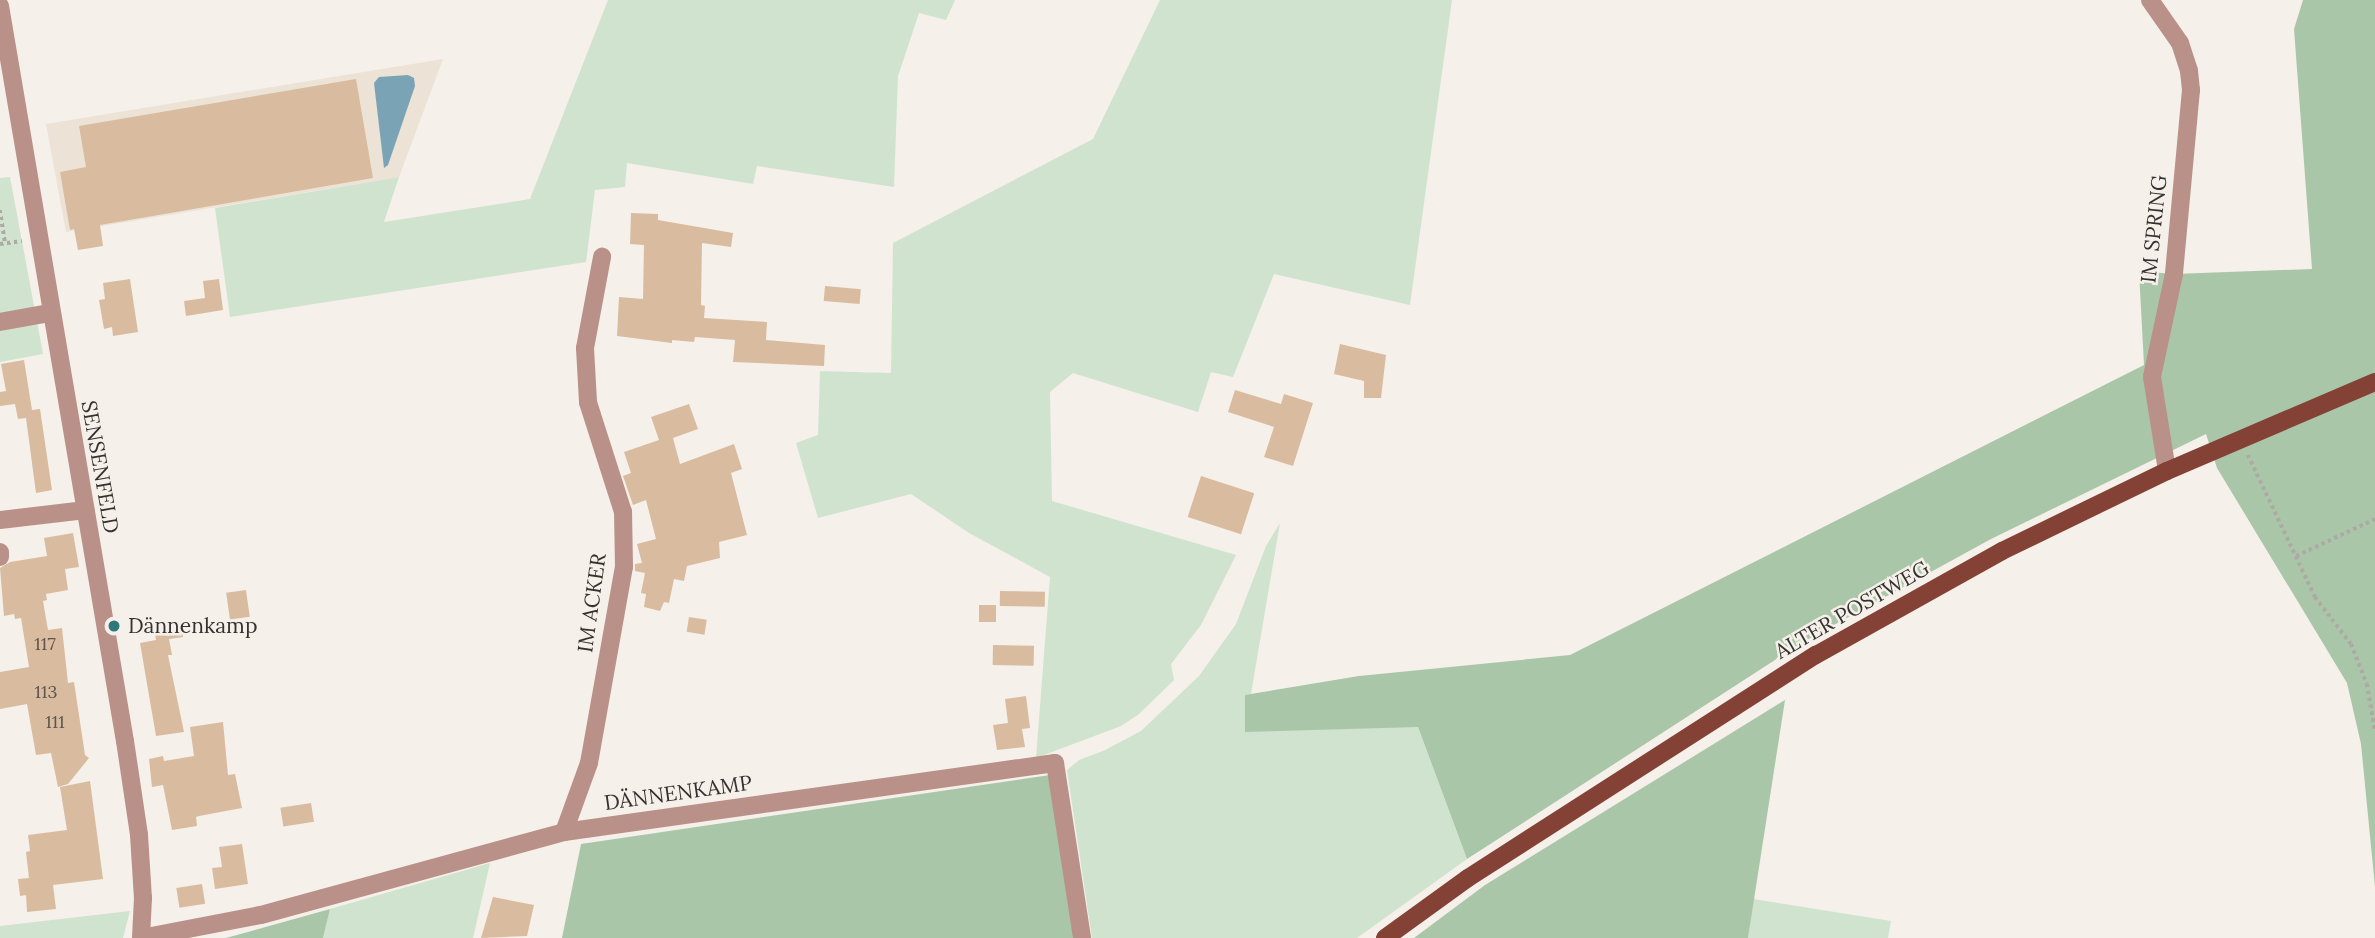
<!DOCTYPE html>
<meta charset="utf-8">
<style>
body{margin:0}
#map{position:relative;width:2375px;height:938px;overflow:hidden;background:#f5f0e9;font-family:Lora,serif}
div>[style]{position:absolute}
.built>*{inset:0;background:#ece2d5}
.green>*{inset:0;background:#d0e3cf}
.forest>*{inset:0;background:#aac6a8}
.water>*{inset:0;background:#7aa4b6}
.building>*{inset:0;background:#d9bc9f;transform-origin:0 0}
.path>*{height:3.5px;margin-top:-1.75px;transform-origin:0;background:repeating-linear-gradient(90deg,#ada9a4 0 3.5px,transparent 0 7px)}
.minor>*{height:18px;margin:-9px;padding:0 9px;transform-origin:9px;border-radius:9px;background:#b99189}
.major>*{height:18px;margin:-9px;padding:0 9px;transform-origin:9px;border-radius:9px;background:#844136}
.dots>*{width:19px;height:19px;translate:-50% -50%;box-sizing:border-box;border:4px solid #f5f0e9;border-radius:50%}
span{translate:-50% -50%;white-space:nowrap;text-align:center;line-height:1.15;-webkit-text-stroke:5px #f5f0e9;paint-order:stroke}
.number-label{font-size:18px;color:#5d544c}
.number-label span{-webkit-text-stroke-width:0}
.street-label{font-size:21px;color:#343230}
.poi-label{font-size:21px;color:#343230}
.left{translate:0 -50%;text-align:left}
</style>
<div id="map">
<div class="built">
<i style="clip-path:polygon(443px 59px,399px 177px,66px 232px,46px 124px)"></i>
</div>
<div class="green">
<i style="clip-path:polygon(608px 0,955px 0,946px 20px,919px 13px,898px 76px,894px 187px,757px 166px,753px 184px,627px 163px,625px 187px,595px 190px,586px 262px,230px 317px,215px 208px,399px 177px,384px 222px,530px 199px)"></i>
<i style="clip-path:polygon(1160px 0,1452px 0,1410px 305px,1274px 274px,1233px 377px,1211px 372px,1198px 412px,1073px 373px,1050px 392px,1052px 501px,1236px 555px,1201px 625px,1171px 664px,1174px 680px,1139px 714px,1121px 726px,1036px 758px,1050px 577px,969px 533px,911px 494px,818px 518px,796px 443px,818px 435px,820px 371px,891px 373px,893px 243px,1093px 139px)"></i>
<i style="clip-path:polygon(10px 177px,43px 354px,0 362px,0 178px)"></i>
<i style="clip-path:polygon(1280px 523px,1251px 694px,1245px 696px,1418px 727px,1467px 859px,1357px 938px,1092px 938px,1067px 770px,1079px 760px,1103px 751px,1141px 731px,1199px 676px,1236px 624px,1266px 546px)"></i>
<i style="clip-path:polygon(490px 863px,473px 938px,323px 938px,330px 909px)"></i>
<i style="clip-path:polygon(1753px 899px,1891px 921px,1888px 938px,1748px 938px)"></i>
<i style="clip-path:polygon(130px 911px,123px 938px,0 938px,0 926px)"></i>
</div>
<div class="forest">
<i style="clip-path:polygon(2303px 0,2375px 0,2375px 887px,2361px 744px,2347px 683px,2217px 468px,2206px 434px,1991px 539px,1803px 642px,1467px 859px,1418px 727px,1245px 732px,1245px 695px,1359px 676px,1570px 655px,2144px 365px,2139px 271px,2174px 274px,2312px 269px,2294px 29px)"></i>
<i style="clip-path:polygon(1785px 700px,1748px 938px,1414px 938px,1485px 885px)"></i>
<i style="clip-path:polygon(1050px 775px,1075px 938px,562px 938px,581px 844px)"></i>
<i style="clip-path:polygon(330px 909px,323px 938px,226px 938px)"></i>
</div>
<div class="water">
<i style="clip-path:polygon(408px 75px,414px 78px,415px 86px,388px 165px,384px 168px,374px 83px,379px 77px)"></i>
</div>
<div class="building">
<i style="clip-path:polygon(356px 79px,373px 178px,100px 225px,103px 246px,78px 250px,74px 229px,70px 230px,60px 172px,86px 167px,79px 126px)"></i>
<i style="clip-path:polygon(631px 213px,658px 214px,658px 220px,733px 233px,731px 247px,702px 243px,701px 305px,705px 306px,704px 318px,767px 322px,766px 340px,825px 345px,824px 366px,733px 362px,735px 340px,695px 337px,694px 342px,672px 340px,672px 343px,617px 336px,619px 297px,643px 299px,644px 245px,630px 244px)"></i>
<i style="clip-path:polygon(130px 279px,138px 332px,113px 336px,112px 327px,104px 329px,99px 300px,105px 299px,103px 283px)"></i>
<i style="clip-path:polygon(219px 279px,223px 310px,186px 316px,184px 301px,205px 298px,203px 281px)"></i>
<i style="left:825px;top:286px;width:36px;height:15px;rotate:5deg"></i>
<i style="clip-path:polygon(1340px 344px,1386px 355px,1381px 398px,1364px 398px,1364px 381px,1334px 374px)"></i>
<i style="clip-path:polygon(24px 360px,32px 410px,40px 409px,52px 490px,36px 493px,26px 418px,18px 419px,15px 404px,0 406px,0 392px,6px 391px,1px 364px)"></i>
<i style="clip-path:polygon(1235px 390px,1281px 404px,1284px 394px,1313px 403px,1293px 466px,1264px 457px,1274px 427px,1228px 412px)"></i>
<i style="clip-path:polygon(689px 404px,698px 429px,673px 438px,680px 464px,734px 444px,742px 469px,731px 473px,747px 535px,719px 542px,720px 558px,687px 566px,684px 581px,674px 579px,669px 603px,664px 602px,660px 611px,644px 607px,646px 594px,641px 593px,645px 573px,635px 571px,635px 564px,642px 563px,637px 544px,656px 539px,646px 500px,633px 505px,623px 476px,631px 473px,624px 452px,659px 440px,651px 417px)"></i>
<i style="left:1201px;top:476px;width:56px;height:43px;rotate:18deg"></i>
<i style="clip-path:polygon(73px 533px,79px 567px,65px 569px,68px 590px,46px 594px,47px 600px,43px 601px,48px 630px,62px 628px,68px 683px,74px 682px,85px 755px,89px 758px,68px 784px,58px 787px,51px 753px,36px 755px,27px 704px,0 709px,0 672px,29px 667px,21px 618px,15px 619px,14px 614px,4px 616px,0 568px,10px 562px,47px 556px,44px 538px)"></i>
<i style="left:246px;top:590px;width:27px;height:20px;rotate:82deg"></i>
<i style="left:1000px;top:591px;width:45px;height:15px;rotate:1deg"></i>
<i style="left:979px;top:605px;width:17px;height:17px"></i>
<i style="left:689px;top:617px;width:18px;height:15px;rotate:9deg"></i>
<i style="clip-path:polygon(181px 623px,183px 637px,169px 639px,172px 655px,168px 655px,184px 732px,156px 736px,140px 643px,156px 640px,154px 628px)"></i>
<i style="left:993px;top:645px;width:41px;height:20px;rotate:1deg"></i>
<i style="clip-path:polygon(1026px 696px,1030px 728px,1022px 729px,1025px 747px,997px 750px,993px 725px,1008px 723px,1005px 699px)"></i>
<i style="clip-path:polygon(223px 722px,228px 775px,235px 774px,242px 808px,199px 816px,196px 817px,197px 826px,172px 830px,163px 785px,152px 787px,149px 759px,163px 756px,164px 761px,194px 756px,190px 727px)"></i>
<i style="clip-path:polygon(90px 781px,103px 879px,53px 885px,56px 909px,27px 912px,26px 895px,20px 896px,18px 879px,29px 878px,26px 852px,30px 851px,28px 835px,67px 830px,60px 787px)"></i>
<i style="left:311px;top:803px;width:19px;height:31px;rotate:81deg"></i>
<i style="clip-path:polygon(242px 844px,248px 884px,215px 889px,212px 868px,222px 867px,219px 847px)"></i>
<i style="left:202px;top:884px;width:20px;height:26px;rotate:81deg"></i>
<i style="clip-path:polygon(493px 897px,534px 905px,527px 936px,481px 938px)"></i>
</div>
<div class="path">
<i style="left:0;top:210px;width:33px;rotate:81deg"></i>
<i style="left:0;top:244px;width:22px;rotate:-8deg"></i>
<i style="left:2248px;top:455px;width:157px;rotate:64.7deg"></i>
<i style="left:2315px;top:597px;width:59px;rotate:52.5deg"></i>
<i style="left:2351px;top:644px;width:43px;rotate:68.2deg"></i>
<i style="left:2367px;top:684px;width:47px;rotate:80.1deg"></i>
<i style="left:2296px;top:556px;width:87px;rotate:-25.1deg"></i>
</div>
<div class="minor">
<i style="left:2150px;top:0;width:52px;rotate:55.1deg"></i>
<i style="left:2180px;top:43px;width:29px;rotate:72deg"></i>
<i style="left:2189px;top:71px;width:19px;rotate:84deg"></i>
<i style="left:2191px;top:90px;width:185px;rotate:95.3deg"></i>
<i style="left:2174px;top:274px;width:105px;rotate:102.1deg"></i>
<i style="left:2152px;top:377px;width:95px;rotate:80.9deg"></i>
<i style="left:0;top:6px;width:746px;rotate:80.35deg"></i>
<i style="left:125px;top:741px;width:95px;rotate:81.5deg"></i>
<i style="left:139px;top:835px;width:63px;rotate:86.4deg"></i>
<i style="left:143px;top:898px;width:40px;rotate:92.9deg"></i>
<i style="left:0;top:322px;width:51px;rotate:-10.2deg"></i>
<i style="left:0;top:520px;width:86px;rotate:-6.7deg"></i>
<i style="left:0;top:552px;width:5px;rotate:90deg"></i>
<i style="left:564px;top:832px;width:73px;rotate:-70.1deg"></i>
<i style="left:589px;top:763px;width:199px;rotate:-79.9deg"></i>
<i style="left:624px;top:567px;width:55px;rotate:-91deg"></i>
<i style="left:623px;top:512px;width:115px;rotate:-107.7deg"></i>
<i style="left:588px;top:402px;width:54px;rotate:-93.2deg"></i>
<i style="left:585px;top:348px;width:93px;rotate:-79.4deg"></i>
<i style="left:141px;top:938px;width:122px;rotate:-10.9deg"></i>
<i style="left:261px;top:915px;width:314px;rotate:-15.3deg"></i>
<i style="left:564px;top:832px;width:496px;rotate:-8deg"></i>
<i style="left:1055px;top:763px;width:177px;rotate:81.2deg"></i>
</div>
<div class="major">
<i style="left:1385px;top:938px;width:102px;rotate:-35.9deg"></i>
<i style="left:1468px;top:878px;width:413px;rotate:-32.7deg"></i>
<i style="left:1816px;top:655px;width:213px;rotate:-29.2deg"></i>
<i style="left:2002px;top:551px;width:183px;rotate:-25.9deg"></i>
<i style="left:2167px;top:471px;width:226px;rotate:-23.2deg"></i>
</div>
<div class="dots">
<i style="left:114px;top:626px;background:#2e7879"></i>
</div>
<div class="number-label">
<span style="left:45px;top:644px">117</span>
<span style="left:46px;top:692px">113</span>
<span style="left:55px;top:722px">111</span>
</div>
<div class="street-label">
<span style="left:2154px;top:229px;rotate:-84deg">IM SPRING</span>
<span style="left:100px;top:467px;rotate:80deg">SENSENFELD</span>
<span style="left:592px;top:603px;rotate:-82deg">IM ACKER</span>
<span style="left:1852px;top:610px;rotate:-30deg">ALTER POSTWEG</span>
<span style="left:678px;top:793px;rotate:-8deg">DÄNNENKAMP</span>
</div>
<div class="poi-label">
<span class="left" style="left:128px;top:626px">Dännenkamp</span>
</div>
</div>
